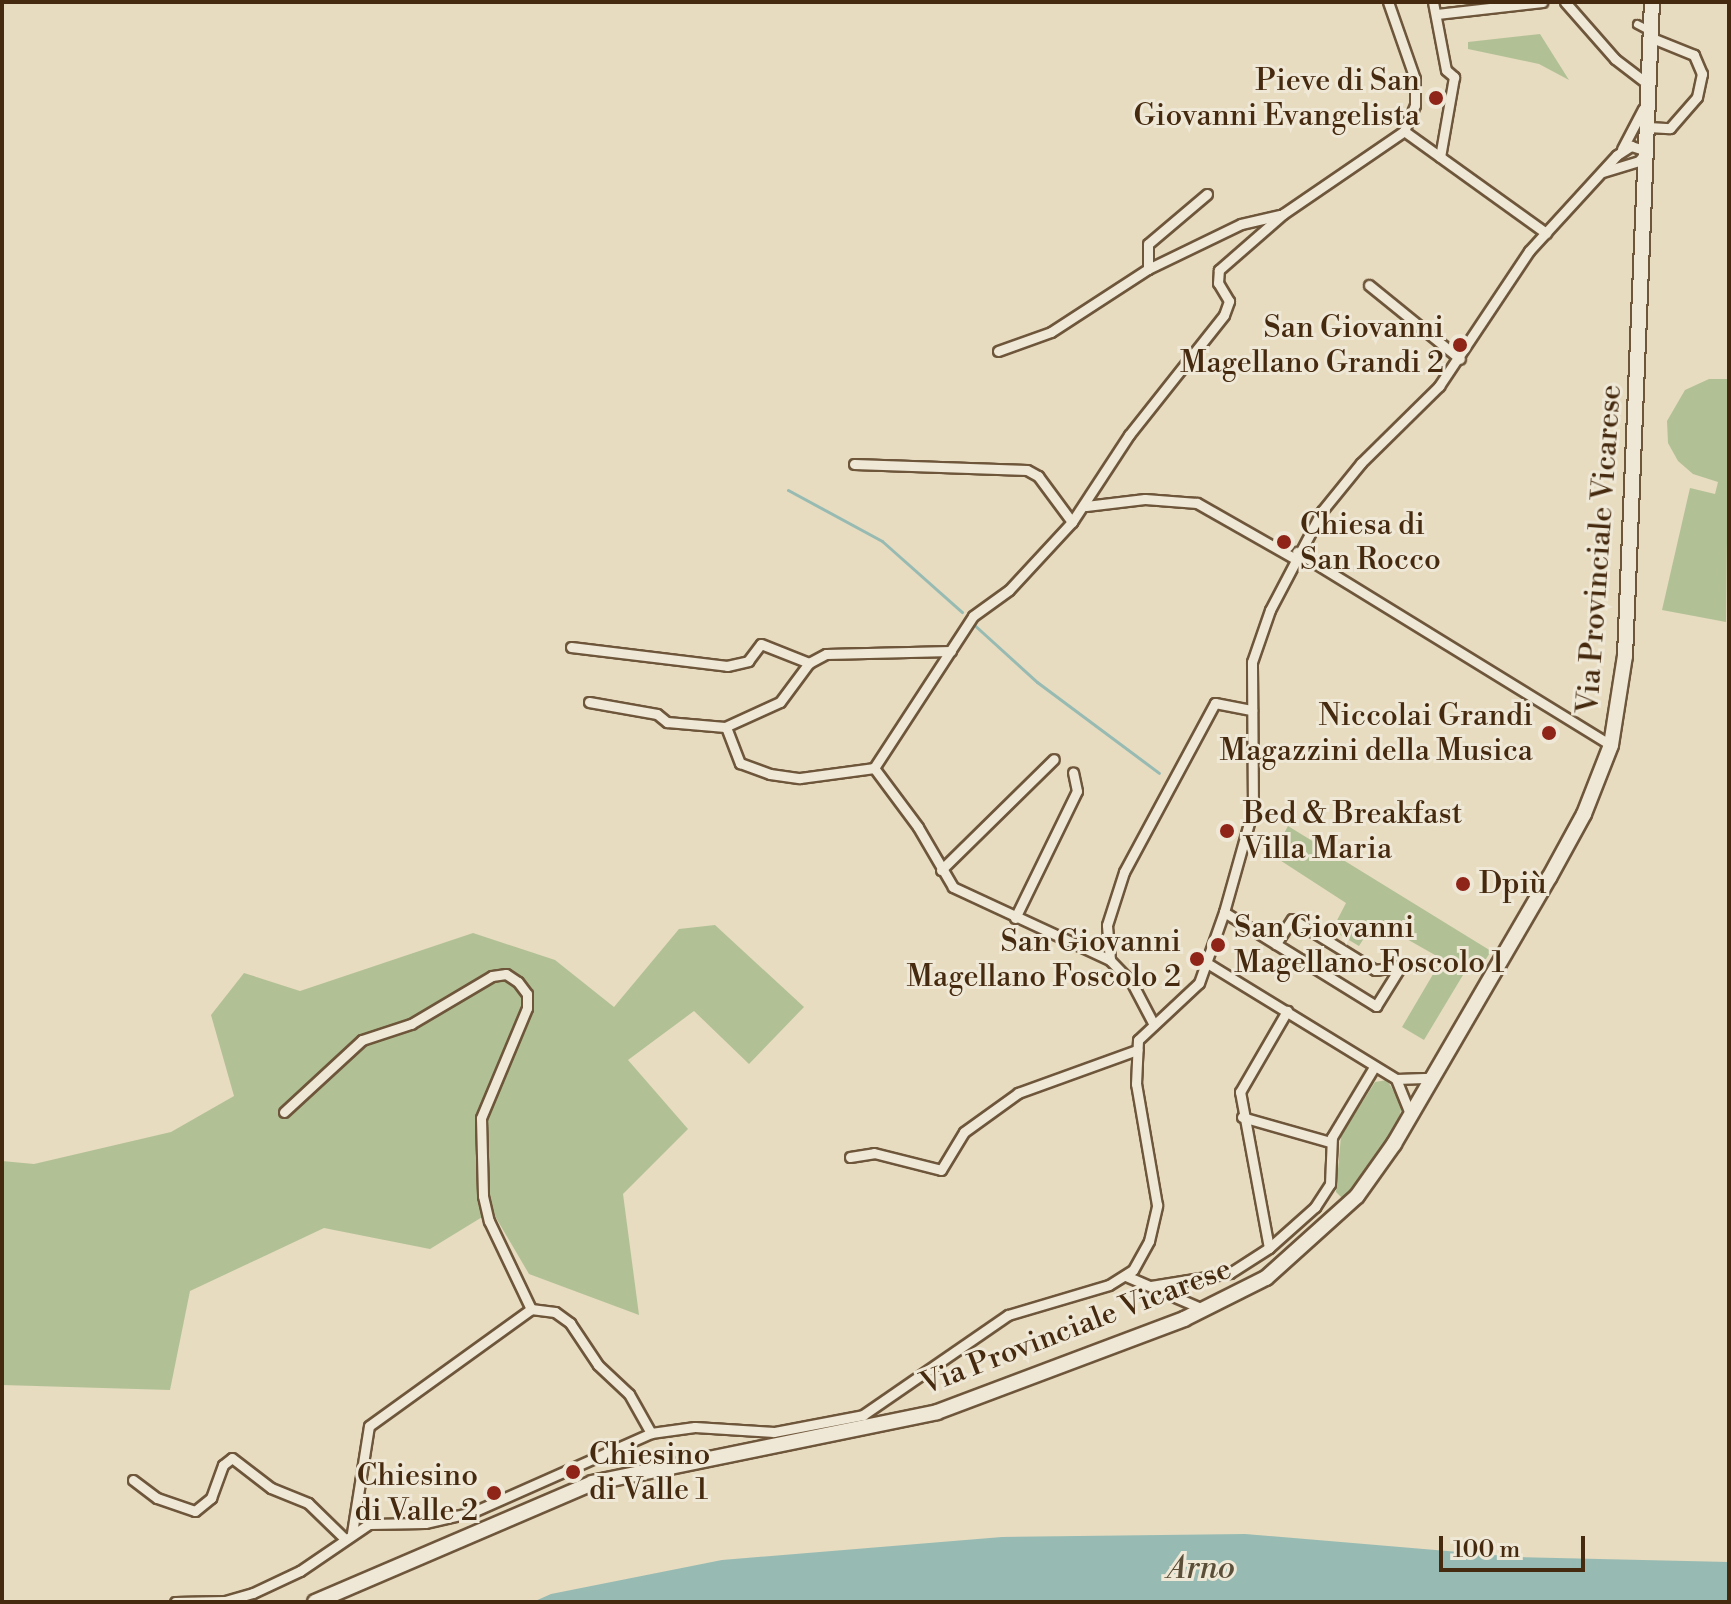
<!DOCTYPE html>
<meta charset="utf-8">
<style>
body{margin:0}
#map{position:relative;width:1731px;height:1604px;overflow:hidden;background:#e7dbc0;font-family:"Libre Bodoni",serif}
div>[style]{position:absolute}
.green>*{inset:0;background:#b2c195}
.water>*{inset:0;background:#97bbb2}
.stream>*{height:3px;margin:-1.5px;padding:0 1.5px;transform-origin:1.5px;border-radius:1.5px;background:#97bbb2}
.roads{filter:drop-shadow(2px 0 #6e563b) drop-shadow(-2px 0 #6e563b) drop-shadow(0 2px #6e563b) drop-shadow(0 -2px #6e563b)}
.pedestrian>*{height:7px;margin:-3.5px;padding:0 3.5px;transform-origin:3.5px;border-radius:3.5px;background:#efe8d6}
.minor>*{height:9px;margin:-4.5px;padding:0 4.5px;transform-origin:4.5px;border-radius:4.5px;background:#efe8d6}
.secondary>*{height:14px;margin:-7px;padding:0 7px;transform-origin:7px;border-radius:7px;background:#efe8d6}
.dots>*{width:22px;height:22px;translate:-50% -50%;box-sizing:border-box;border:4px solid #efe8d6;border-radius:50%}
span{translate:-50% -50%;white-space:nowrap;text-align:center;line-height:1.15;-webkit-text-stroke:6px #efe8d6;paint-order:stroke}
.poi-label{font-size:30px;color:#462a0f}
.right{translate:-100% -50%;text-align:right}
.left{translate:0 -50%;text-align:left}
.street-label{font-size:30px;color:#462a0f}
.water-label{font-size:32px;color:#5a4e38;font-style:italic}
.frame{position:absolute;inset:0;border:4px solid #462a0f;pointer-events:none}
.scale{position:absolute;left:1439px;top:1536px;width:146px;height:36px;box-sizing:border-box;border:4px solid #462a0f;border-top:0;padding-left:10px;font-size:24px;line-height:28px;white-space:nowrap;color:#462a0f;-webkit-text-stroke:6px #efe8d6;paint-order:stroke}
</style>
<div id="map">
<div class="green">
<i style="clip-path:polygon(1540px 34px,1569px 80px,1539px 64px,1468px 49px,1468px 42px)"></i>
<i style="clip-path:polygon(1709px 379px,1729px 379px,1726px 622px,1662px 610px,1690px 488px,1715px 494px,1718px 482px,1693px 474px,1678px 461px,1668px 443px,1667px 421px,1685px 390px)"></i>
<i style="clip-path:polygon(1288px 826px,1491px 951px,1486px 959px,1472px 960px,1424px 1040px,1402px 1027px,1442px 959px,1375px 921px,1359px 946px,1332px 930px,1346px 903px,1272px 855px)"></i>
<i style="clip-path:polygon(715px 925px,804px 1007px,749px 1064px,694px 1011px,628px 1060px,688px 1129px,623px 1194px,639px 1315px,529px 1274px,492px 1211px,430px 1249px,324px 1228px,190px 1291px,170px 1390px,2px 1385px,2px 1161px,34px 1164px,171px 1132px,234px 1096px,211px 1015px,244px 973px,300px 991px,473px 933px,555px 960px,614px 1007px,679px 929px)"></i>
<i style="clip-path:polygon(1387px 1080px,1402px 1105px,1398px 1124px,1344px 1200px,1336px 1192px,1341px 1136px,1375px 1082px)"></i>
</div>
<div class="water">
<i style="clip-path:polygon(1245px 1534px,1518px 1557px,1729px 1562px,1729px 1602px,533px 1602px,551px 1594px,722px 1560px,1002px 1537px)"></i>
</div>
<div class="stream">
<i style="left:788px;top:490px;width:107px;rotate:28.5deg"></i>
<i style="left:882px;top:541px;width:107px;rotate:41.6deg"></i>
<i style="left:971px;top:622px;width:89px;rotate:42.3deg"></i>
<i style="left:1037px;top:682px;width:152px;rotate:36.7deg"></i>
</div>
<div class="roads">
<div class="pedestrian">
<i style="left:1637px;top:24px;width:16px;rotate:27deg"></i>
</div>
<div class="minor">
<i style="left:1433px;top:2px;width:69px;rotate:79.2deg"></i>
<i style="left:1446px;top:70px;width:11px;rotate:41deg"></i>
<i style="left:1454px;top:77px;width:81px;rotate:99.9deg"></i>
<i style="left:1565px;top:2px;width:76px;rotate:48.7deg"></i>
<i style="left:1615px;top:59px;width:43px;rotate:37.4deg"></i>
<i style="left:1437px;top:14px;width:106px;rotate:-6.5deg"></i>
<i style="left:1648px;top:127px;width:22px;rotate:3deg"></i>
<i style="left:1670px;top:128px;width:41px;rotate:-48.9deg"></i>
<i style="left:1697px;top:97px;width:24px;rotate:-78deg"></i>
<i style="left:1702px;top:74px;width:21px;rotate:-113deg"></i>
<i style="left:1694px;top:55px;width:45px;rotate:-158deg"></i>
<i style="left:1404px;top:131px;width:175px;rotate:35.7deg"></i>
<i style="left:1622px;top:149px;width:45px;rotate:-62.3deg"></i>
<i style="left:1207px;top:194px;width:77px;rotate:139.7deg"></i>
<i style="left:1148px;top:244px;width:25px;rotate:90deg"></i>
<i style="left:1148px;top:269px;width:103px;rotate:-25.8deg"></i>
<i style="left:1241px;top:224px;width:40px;rotate:-13deg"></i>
<i style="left:1369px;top:285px;width:117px;rotate:39.1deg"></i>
<i style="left:998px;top:351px;width:56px;rotate:-19.7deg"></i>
<i style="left:1051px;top:332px;width:116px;rotate:-33deg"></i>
<i style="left:854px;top:464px;width:173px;rotate:2deg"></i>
<i style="left:1027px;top:470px;width:13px;rotate:29deg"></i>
<i style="left:1038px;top:476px;width:57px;rotate:53.5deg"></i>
<i style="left:1086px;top:506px;width:59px;rotate:-6.8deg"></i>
<i style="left:1145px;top:499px;width:52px;rotate:4.4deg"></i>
<i style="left:1197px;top:503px;width:112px;rotate:29.6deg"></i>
<i style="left:1297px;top:552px;width:369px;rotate:31.6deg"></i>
<i style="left:571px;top:647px;width:157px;rotate:6.9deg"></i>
<i style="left:727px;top:666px;width:22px;rotate:-13deg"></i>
<i style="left:748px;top:661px;width:21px;rotate:-53deg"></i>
<i style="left:761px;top:644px;width:52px;rotate:21.6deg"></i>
<i style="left:589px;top:702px;width:69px;rotate:10deg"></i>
<i style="left:657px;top:714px;width:13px;rotate:39deg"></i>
<i style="left:667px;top:722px;width:58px;rotate:4.9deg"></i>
<i style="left:725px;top:727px;width:60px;rotate:-24.4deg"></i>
<i style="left:780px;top:702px;width:49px;rotate:-53.4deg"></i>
<i style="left:809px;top:663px;width:19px;rotate:-28deg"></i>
<i style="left:826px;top:654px;width:125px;rotate:-1.4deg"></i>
<i style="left:726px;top:727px;width:39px;rotate:69deg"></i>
<i style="left:740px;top:763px;width:32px;rotate:20deg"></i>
<i style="left:770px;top:774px;width:30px;rotate:8deg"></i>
<i style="left:800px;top:778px;width:75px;rotate:-7.7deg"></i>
<i style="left:941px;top:870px;width:158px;rotate:-44.5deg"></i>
<i style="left:1224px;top:912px;width:179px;rotate:31.7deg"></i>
<i style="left:1376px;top:1006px;width:47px;rotate:-58deg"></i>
<i style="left:1401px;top:966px;width:26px;rotate:171deg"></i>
<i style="left:1375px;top:970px;width:97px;rotate:-148.4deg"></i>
<i style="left:1292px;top:919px;width:30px;rotate:123deg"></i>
<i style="left:1015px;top:918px;width:141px;rotate:-64deg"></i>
<i style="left:1077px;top:791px;width:19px;rotate:-102deg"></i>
<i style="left:1110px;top:960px;width:35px;rotate:-95deg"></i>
<i style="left:1107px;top:925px;width:56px;rotate:-72.2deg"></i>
<i style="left:1124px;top:872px;width:192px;rotate:-61.7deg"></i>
<i style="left:1215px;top:703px;width:38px;rotate:11deg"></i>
<i style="left:1207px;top:963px;width:222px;rotate:31.5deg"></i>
<i style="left:1396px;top:1079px;width:38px;rotate:68deg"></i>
<i style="left:1153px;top:1023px;width:45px;rotate:-117.7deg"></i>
<i style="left:1132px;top:983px;width:32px;rotate:-134deg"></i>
<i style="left:1110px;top:960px;width:173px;rotate:-155.1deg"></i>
<i style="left:953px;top:887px;width:69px;rotate:-120.3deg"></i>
<i style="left:918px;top:827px;width:74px;rotate:-126.7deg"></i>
<i style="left:874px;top:768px;width:181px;rotate:-56.9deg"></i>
<i style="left:973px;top:616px;width:44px;rotate:-35.8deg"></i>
<i style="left:1009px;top:590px;width:93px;rotate:-47.2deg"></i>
<i style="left:1072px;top:522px;width:104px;rotate:-56.8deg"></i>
<i style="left:1129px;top:435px;width:153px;rotate:-51.6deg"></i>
<i style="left:1224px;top:315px;width:15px;rotate:-70deg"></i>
<i style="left:1229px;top:301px;width:21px;rotate:-121deg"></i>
<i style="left:1218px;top:283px;width:13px;rotate:-86deg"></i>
<i style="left:1219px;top:270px;width:85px;rotate:-41.2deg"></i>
<i style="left:1283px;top:214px;width:147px;rotate:-34.4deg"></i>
<i style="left:1404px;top:131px;width:28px;rotate:-67deg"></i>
<i style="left:1415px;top:105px;width:26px;rotate:-90deg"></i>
<i style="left:1415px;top:79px;width:82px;rotate:-109.3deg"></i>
<i style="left:1396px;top:1079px;width:36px;rotate:-2deg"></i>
<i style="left:284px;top:1112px;width:106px;rotate:-42.7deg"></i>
<i style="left:362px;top:1040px;width:52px;rotate:-18.1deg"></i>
<i style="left:411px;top:1024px;width:94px;rotate:-30.7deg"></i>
<i style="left:492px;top:976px;width:14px;rotate:-8deg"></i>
<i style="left:506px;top:974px;width:14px;rotate:34deg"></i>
<i style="left:518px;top:982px;width:15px;rotate:53deg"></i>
<i style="left:527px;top:994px;width:14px;rotate:90deg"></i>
<i style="left:527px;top:1008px;width:119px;rotate:112.7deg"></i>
<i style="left:481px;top:1118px;width:78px;rotate:88.5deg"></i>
<i style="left:483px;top:1196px;width:26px;rotate:77deg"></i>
<i style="left:489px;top:1221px;width:98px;rotate:64.5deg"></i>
<i style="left:1242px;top:1117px;width:91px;rotate:15.9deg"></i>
<i style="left:850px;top:1157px;width:24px;rotate:-9deg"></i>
<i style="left:874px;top:1153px;width:69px;rotate:14.2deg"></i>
<i style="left:941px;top:1170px;width:44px;rotate:-58.8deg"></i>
<i style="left:964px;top:1132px;width:67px;rotate:-35.8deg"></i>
<i style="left:1018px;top:1093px;width:127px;rotate:-19.9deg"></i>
<i style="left:1269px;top:1248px;width:159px;rotate:-100.5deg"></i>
<i style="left:1240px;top:1092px;width:94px;rotate:-59.9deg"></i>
<i style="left:1126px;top:1276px;width:84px;rotate:23.2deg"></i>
<i style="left:1151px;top:1286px;width:80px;rotate:-9.3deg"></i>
<i style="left:1230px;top:1273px;width:46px;rotate:-32.7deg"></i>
<i style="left:1269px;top:1248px;width:62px;rotate:-41.7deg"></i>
<i style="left:1315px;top:1207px;width:27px;rotate:-57deg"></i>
<i style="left:1330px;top:1184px;width:47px;rotate:-87.6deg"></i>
<i style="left:1332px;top:1137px;width:82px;rotate:-59deg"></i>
<i style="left:133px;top:1480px;width:30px;rotate:37deg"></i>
<i style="left:157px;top:1498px;width:40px;rotate:18.9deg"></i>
<i style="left:195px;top:1511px;width:21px;rotate:-39deg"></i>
<i style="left:211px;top:1498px;width:35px;rotate:-70deg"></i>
<i style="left:223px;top:1465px;width:11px;rotate:-38deg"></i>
<i style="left:232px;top:1458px;width:49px;rotate:37.6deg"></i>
<i style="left:271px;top:1488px;width:40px;rotate:22deg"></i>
<i style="left:308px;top:1503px;width:50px;rotate:44.2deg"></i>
<i style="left:352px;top:1533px;width:108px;rotate:-81deg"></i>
<i style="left:369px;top:1426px;width:200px;rotate:-35.8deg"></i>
<i style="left:531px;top:1309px;width:24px;rotate:7deg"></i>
<i style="left:555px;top:1312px;width:19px;rotate:36deg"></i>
<i style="left:570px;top:1323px;width:50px;rotate:56.3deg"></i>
<i style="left:598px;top:1365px;width:42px;rotate:43.1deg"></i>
<i style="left:629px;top:1394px;width:45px;rotate:60.6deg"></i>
<i style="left:175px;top:1602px;width:50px;rotate:-1.1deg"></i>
<i style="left:225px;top:1601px;width:29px;rotate:-16deg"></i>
<i style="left:253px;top:1593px;width:52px;rotate:-25.1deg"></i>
<i style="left:300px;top:1571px;width:83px;rotate:-34.3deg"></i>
<i style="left:369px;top:1524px;width:56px;rotate:-1deg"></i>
<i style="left:425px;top:1523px;width:49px;rotate:-12.9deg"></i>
<i style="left:473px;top:1512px;width:195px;rotate:-23.9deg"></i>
<i style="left:651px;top:1433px;width:44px;rotate:-7.8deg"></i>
<i style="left:695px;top:1427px;width:79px;rotate:3.6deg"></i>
<i style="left:774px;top:1432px;width:91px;rotate:-10.8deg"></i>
<i style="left:863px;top:1415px;width:176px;rotate:-34.6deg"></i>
<i style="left:1008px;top:1315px;width:105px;rotate:-16.5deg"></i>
<i style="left:1109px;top:1285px;width:28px;rotate:-32deg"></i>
<i style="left:1133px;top:1270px;width:33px;rotate:-61deg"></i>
<i style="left:1149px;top:1241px;width:37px;rotate:-77deg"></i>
<i style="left:1157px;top:1205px;width:123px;rotate:-99.8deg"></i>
<i style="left:1136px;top:1084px;width:44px;rotate:-87.4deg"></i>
<i style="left:1138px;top:1040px;width:83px;rotate:-43.1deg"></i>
<i style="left:1199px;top:983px;width:75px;rotate:-70.6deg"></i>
<i style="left:1224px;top:912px;width:107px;rotate:-74.3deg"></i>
<i style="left:1253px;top:809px;width:147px;rotate:-90.4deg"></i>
<i style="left:1252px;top:662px;width:55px;rotate:-70.9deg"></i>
<i style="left:1270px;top:610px;width:112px;rotate:-62.3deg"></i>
<i style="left:1322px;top:511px;width:62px;rotate:-50.9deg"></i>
<i style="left:1361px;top:463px;width:110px;rotate:-44.6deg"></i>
<i style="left:1439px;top:386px;width:162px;rotate:-56.3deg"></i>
<i style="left:1529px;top:251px;width:130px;rotate:-47.5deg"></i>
<i style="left:1617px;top:155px;width:17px;rotate:-33deg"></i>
<i style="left:1631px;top:146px;width:17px;rotate:17deg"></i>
<i style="left:1647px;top:151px;width:13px;rotate:129deg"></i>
<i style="left:1639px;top:161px;width:37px;rotate:163deg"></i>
</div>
<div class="secondary">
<i style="left:315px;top:1602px;width:301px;rotate:-23.2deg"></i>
<i style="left:592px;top:1483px;width:352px;rotate:-11.6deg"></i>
<i style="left:937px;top:1412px;width:264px;rotate:-20.6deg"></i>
<i style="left:1184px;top:1319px;width:92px;rotate:-26.6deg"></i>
<i style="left:1266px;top:1278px;width:122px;rotate:-42deg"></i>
<i style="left:1357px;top:1196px;width:64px;rotate:-54.6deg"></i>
<i style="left:1394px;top:1144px;width:308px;rotate:-59.8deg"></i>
<i style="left:1549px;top:878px;width:73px;rotate:-61.3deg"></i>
<i style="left:1584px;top:814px;width:74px;rotate:-68.6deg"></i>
<i style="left:1611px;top:745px;width:90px;rotate:-81.1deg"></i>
<i style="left:1625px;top:656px;width:655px;rotate:-87.64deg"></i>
</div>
</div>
<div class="dots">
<i style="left:1436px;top:98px;background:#8f2418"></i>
<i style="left:1460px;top:345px;background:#8f2418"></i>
<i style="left:1284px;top:542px;background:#8f2418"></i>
<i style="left:1549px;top:733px;background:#8f2418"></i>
<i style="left:1227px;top:831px;background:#8f2418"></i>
<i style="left:1463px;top:884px;background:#8f2418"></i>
<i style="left:1218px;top:945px;background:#8f2418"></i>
<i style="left:1197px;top:959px;background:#8f2418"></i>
<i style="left:573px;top:1472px;background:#8f2418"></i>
<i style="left:494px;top:1493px;background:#8f2418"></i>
</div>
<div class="poi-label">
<span class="right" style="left:1420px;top:98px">Pieve di San<br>Giovanni Evangelista</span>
<span class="right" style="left:1444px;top:345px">San Giovanni<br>Magellano Grandi 2</span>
<span class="left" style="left:1300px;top:542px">Chiesa di<br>San Rocco</span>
<span class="right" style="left:1533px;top:733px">Niccolai Grandi<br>Magazzini della Musica</span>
<span class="left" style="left:1243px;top:831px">Bed &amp; Breakfast<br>Villa Maria</span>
<span class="left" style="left:1479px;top:884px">Dpiù</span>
<span class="left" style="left:1234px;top:945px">San Giovanni<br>Magellano Foscolo 1</span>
<span class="right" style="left:1181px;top:959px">San Giovanni<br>Magellano Foscolo 2</span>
<span class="left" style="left:589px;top:1472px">Chiesino<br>di Valle 1</span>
<span class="right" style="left:478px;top:1493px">Chiesino<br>di Valle 2</span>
</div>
<div class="street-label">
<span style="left:1600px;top:549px;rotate:-86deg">Via Provinciale Vicarese</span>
<span style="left:1076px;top:1327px;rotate:-21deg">Via Provinciale Vicarese</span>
</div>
<div class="water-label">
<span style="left:1201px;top:1568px">Arno</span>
</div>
<div class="frame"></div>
<div class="scale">100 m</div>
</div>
